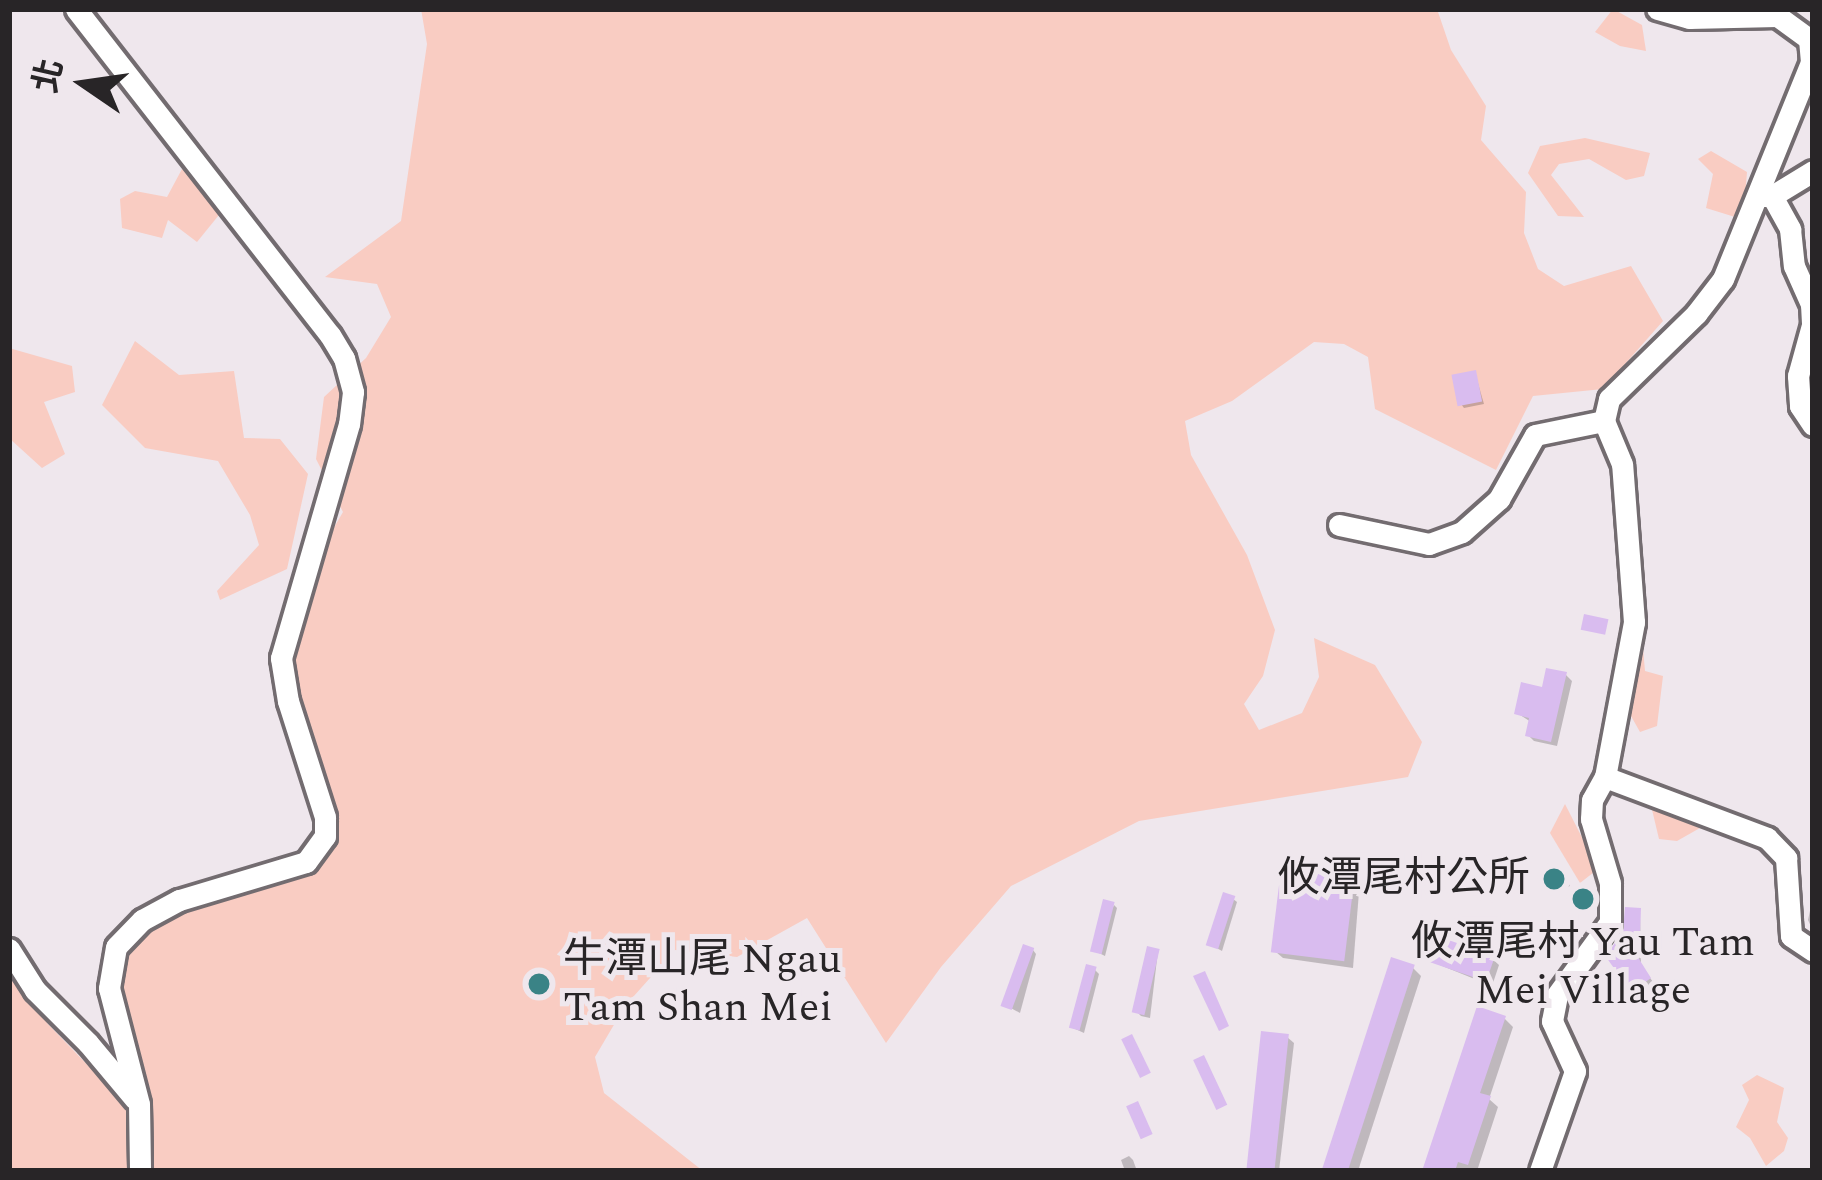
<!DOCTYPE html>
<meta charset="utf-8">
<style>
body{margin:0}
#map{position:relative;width:1822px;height:1180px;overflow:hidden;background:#efe7ed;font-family:Spectral,"Noto Sans TC",serif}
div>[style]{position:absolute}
.green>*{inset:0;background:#f9ccc2}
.shadow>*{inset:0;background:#0003}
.building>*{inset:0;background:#d9bcef;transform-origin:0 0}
.roads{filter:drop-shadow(3px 0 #736c70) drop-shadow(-3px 0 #736c70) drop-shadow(0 3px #736c70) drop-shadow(0 -3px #736c70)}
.minor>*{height:21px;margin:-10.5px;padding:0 10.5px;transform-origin:10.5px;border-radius:10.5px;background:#fff}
.dots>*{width:33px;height:33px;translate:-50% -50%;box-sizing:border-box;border:6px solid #efe7ed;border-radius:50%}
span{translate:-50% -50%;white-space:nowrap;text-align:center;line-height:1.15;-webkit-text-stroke:10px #efe7ed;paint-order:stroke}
.poi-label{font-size:42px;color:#282527}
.right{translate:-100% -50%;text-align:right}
.left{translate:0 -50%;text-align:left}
.frame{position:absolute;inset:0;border:12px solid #282527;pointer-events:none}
.north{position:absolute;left:24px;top:24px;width:120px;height:120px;-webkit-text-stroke:9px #efe7ed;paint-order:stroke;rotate:283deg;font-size:33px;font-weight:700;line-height:48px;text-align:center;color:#282527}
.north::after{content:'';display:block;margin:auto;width:42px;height:54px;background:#282527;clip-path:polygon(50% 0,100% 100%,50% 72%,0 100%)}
</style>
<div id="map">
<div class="green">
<i style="clip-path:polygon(421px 9px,1437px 9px,1451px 50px,1486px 106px,1481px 140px,1526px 192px,1524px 233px,1538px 269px,1564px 286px,1631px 266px,1663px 321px,1603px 389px,1533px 396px,1496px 470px,1375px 409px,1368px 357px,1344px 344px,1314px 342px,1232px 401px,1185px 421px,1191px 455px,1247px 555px,1275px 630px,1263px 676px,1244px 704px,1259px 730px,1302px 713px,1319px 677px,1314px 638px,1375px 665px,1422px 742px,1408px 777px,1139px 821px,1011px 886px,941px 967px,886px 1043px,807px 918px,737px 957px,675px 950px,625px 1006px,595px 1057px,604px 1093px,703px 1171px,154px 1171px,138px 1048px,109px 1012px,100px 968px,121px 963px,139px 929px,189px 905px,306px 869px,330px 821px,296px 701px,288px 642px,303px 581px,343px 512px,316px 459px,324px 397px,366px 358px,391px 317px,377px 284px,325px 277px,401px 221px,427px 44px)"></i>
<i style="clip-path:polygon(1613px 9px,1642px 25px,1646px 51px,1620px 46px,1595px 32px)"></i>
<i style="clip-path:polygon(1585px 138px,1650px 153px,1644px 176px,1626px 180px,1589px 159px,1559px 164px,1551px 175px,1584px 217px,1558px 216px,1528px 173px,1540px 146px)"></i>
<i style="clip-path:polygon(1711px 151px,1747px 172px,1745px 197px,1735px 217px,1706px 208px,1713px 174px,1698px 159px)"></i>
<i style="clip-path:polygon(182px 169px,223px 210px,197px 242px,168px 220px,162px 238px,122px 228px,120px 199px,135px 191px,167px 197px)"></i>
<i style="clip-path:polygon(135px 341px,179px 375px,234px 371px,244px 438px,280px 439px,308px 474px,287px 569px,220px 600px,217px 591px,259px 545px,250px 515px,218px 461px,145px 448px,102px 405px)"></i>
<i style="clip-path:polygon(9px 348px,72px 366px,75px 392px,44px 402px,65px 454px,42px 468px,9px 438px)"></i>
<i style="clip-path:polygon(1643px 648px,1645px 671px,1663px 676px,1657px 726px,1640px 732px,1626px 707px,1623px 651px)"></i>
<i style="clip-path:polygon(1649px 797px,1707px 824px,1677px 841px,1659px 839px)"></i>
<i style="clip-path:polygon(1565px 804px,1598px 869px,1580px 883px,1550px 833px)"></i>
<i style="clip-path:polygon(9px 954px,60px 1005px,47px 1023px,130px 1109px,127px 1171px,9px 1171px)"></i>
<i style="clip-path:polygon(1757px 1075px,1784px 1088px,1777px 1122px,1788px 1138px,1784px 1151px,1766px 1166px,1750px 1138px,1736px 1127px,1749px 1100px,1742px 1085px)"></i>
</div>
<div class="shadow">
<i style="clip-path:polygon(1475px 373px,1484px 404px,1464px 408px,1461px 404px)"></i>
<i style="clip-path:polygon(1566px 675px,1572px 681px,1557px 746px,1534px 741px,1528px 735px,1531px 722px,1517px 713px)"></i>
<i style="clip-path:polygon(1562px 871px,1570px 886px,1552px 892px,1548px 889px)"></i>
<i style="clip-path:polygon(1354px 872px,1360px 879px,1353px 968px,1283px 958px,1276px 952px)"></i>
<i style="clip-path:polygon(1813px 897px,1813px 931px,1808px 920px)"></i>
<i style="clip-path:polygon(1233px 899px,1237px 902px,1222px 951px,1211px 945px)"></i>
<i style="clip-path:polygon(1114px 905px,1117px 908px,1105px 956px,1093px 950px)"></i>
<i style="clip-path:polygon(1640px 911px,1641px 965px,1653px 982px,1636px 994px)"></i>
<i style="clip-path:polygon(1033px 950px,1036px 954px,1020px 1013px,1009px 1007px)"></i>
<i style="clip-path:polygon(1158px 951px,1150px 1018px,1141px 1016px,1137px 1012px)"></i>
<i style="clip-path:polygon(1420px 957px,1493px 959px,1499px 965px,1492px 986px)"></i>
<i style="clip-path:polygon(1413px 968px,1421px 976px,1358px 1171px,1323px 1171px)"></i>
<i style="clip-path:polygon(1095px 970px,1099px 974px,1084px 1033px,1073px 1028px)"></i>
<i style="clip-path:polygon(1504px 1018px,1513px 1027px,1489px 1099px,1498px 1107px,1477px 1171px,1425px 1171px)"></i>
<i style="clip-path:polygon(1287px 1037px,1294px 1043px,1279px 1171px,1248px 1171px)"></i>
<i style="clip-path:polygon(1129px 1156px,1133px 1160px,1137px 1171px,1125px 1171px,1121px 1160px)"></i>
</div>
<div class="building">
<i style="left:1476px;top:370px;width:32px;height:25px;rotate:79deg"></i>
<i style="left:1584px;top:614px;width:25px;height:16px;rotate:12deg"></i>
<i style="clip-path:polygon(1546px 668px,1567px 672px,1551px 742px,1525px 736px,1529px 718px,1514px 714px,1521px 682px,1542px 687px)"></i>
<i style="left:1282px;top:861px;width:74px;height:92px;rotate:7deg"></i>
<i style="left:1563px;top:868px;width:15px;height:24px;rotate:70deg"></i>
<i style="left:1223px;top:892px;width:13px;height:56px;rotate:18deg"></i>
<i style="left:1103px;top:899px;width:12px;height:54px;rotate:14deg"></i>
<i style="clip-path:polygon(1625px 907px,1641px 908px,1639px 959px,1651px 978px,1631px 992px,1606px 957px,1623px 930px)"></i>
<i style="left:1425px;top:932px;width:74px;height:27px;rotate:19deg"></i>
<i style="left:1023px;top:944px;width:12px;height:66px;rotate:20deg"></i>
<i style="left:1147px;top:946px;width:13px;height:68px;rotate:13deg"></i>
<i style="left:1391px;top:957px;width:25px;height:225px;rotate:18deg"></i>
<i style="left:1086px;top:964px;width:11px;height:66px;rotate:15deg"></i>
<i style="clip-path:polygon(1205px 971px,1229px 1026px,1219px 1031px,1193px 976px)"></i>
<i style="clip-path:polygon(1477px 1006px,1506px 1016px,1480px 1093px,1491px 1096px,1468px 1165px,1458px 1162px,1455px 1171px,1422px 1171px)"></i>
<i style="left:1261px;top:1031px;width:28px;height:141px;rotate:6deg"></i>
<i style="left:1132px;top:1034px;width:43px;height:12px;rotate:64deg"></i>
<i style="left:1204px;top:1055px;width:55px;height:12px;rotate:65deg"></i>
<i style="left:1138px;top:1101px;width:36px;height:13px;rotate:66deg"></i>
</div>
<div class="roads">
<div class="minor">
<i style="left:76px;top:9px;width:413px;rotate:52.1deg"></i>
<i style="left:330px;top:335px;width:27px;rotate:59deg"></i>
<i style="left:344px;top:358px;width:35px;rotate:75deg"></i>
<i style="left:353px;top:392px;width:32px;rotate:97deg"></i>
<i style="left:349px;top:424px;width:244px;rotate:106.2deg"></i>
<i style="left:281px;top:658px;width:44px;rotate:80.8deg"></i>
<i style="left:288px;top:701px;width:122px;rotate:72.3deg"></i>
<i style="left:325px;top:817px;width:19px;rotate:90deg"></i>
<i style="left:325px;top:836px;width:32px;rotate:126deg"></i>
<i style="left:306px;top:862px;width:133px;rotate:163.3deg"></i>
<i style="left:179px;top:900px;width:42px;rotate:151.6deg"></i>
<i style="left:142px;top:920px;width:37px;rotate:134deg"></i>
<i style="left:116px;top:947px;width:42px;rotate:99.7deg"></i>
<i style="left:109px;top:988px;width:120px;rotate:75.5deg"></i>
<i style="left:139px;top:1104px;width:67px;rotate:89.1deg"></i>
<i style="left:1760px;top:196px;width:12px"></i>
<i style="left:1772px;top:196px;width:48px;rotate:-31.4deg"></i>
<i style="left:1772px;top:196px;width:38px;rotate:61deg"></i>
<i style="left:1790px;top:229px;width:37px;rotate:84deg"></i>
<i style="left:1794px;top:266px;width:42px;rotate:65.9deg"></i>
<i style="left:1811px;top:304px;width:21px;rotate:87deg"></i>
<i style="left:1812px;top:325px;width:53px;rotate:105.4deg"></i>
<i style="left:1798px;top:376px;width:30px;rotate:86deg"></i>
<i style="left:1800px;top:406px;width:23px;rotate:56deg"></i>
<i style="left:1339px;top:525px;width:92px;rotate:11.9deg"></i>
<i style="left:1429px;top:544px;width:35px;rotate:-20deg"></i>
<i style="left:1462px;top:532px;width:50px;rotate:-41.7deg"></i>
<i style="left:1499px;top:499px;width:73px;rotate:-60.6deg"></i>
<i style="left:1535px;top:435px;width:70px;rotate:-11.5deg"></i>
<i style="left:1605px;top:777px;width:173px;rotate:20.6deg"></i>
<i style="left:1767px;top:838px;width:28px;rotate:46deg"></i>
<i style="left:1786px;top:858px;width:78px;rotate:86.3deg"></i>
<i style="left:1791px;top:936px;width:27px;rotate:34deg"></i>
<i style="left:9px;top:949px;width:49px;rotate:57.6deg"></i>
<i style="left:35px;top:990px;width:75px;rotate:45deg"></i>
<i style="left:88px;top:1043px;width:73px;rotate:50deg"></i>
<i style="left:1540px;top:1171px;width:106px;rotate:-70.7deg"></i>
<i style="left:1575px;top:1071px;width:55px;rotate:-114.7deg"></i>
<i style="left:1552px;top:1021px;width:26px;rotate:-79deg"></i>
<i style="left:1557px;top:995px;width:90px;rotate:-54deg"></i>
<i style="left:1610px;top:922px;width:39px;rotate:-90deg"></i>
<i style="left:1610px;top:883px;width:67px;rotate:-106.5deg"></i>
<i style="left:1591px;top:819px;width:19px;rotate:-87deg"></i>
<i style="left:1592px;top:800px;width:26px;rotate:-61deg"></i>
<i style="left:1605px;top:777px;width:158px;rotate:-79.4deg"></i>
<i style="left:1634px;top:622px;width:158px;rotate:-94.3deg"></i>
<i style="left:1622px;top:464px;width:47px;rotate:-112.7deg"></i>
<i style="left:1604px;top:421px;width:23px;rotate:-77deg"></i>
<i style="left:1609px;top:399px;width:122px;rotate:-44.3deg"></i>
<i style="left:1696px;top:314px;width:44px;rotate:-52.4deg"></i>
<i style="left:1723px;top:279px;width:234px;rotate:-67.9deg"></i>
<i style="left:1811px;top:62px;width:23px;rotate:-95deg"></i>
<i style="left:1809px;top:39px;width:39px;rotate:-144deg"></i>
<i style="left:1777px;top:16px;width:88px;rotate:178.7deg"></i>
<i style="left:1689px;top:18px;width:33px;rotate:-164deg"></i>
</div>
</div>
<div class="dots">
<i style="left:1554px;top:879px;background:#3a8386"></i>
<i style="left:1583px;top:899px;background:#3a8386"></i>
<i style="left:539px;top:984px;background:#3a8386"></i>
</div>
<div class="poi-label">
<span class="right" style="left:1530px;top:879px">攸潭尾村公所</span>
<span style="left:1583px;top:967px">攸潭尾村 Yau Tam<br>Mei Village</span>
<span class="left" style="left:563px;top:984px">牛潭山尾 Ngau<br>Tam Shan Mei</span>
</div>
<div class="frame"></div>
<div class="north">北</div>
</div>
